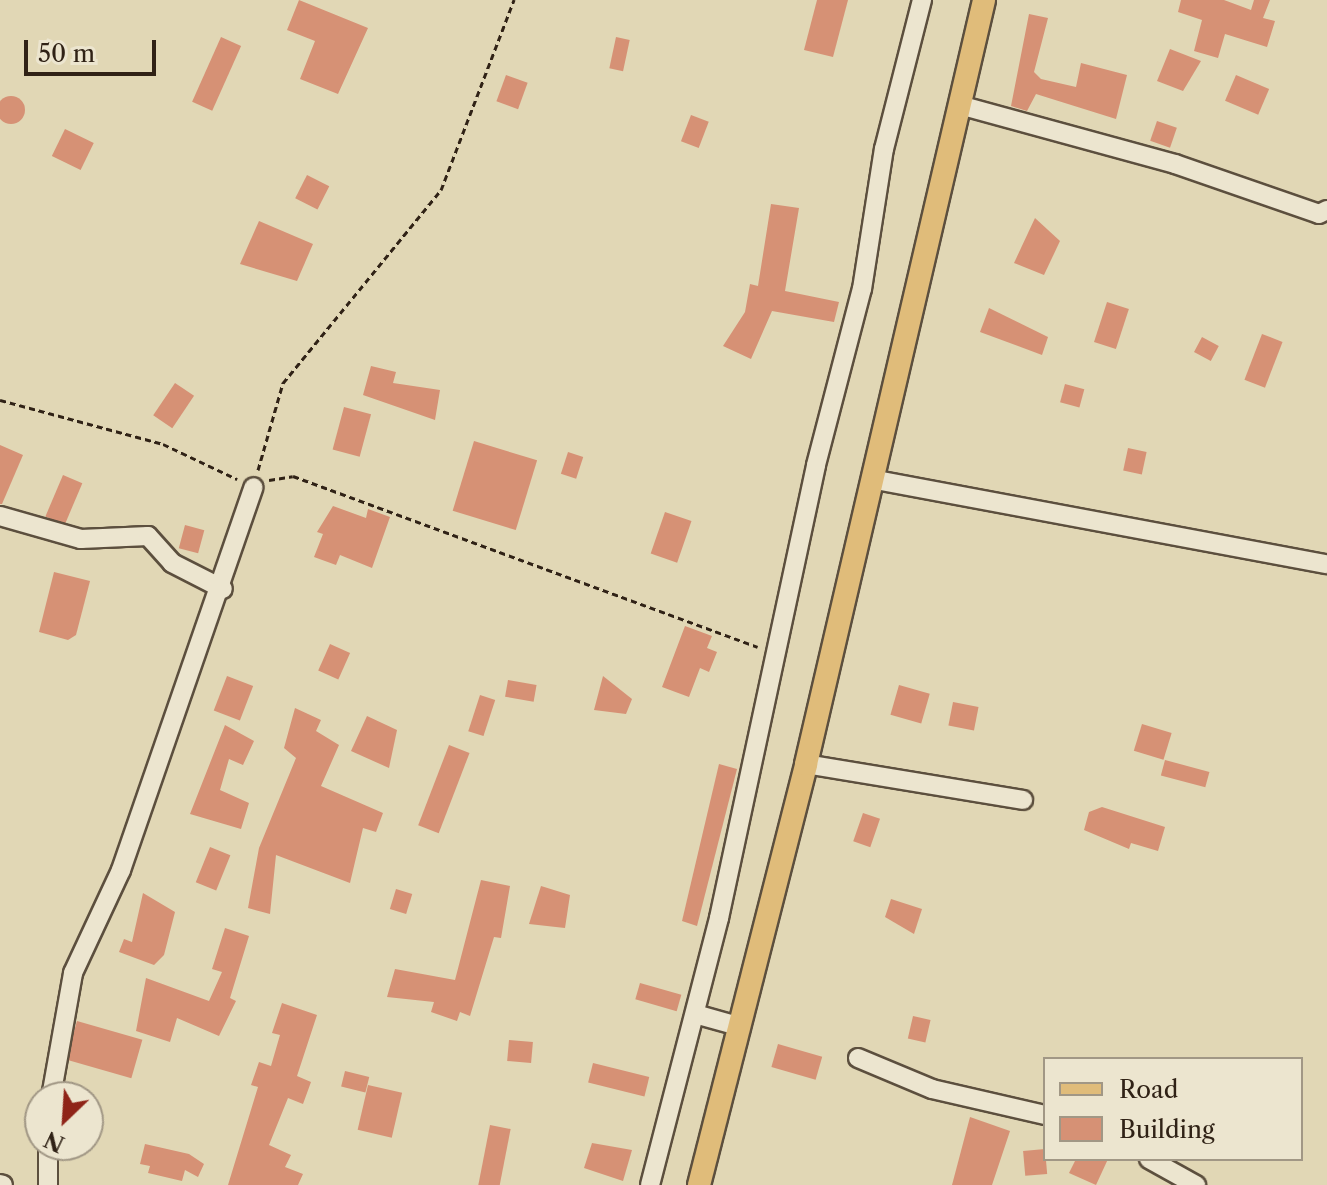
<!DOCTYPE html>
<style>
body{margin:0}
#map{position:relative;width:1327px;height:1185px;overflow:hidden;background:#e1d7b5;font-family:"Libre Caslon Text",serif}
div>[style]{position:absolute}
.building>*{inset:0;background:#d69175;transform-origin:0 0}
.round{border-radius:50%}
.path>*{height:3px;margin-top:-1.5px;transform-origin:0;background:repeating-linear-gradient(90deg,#302216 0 6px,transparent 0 10px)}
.roads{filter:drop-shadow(2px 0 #5c4f3e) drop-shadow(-2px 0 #5c4f3e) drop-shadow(0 2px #5c4f3e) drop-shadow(0 -2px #5c4f3e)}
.minor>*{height:18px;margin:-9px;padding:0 9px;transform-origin:9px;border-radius:9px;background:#ece5cf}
.major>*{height:22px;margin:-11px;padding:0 11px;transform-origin:11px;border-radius:11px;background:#e0bc7a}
span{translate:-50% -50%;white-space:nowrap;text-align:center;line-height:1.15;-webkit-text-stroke:8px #ece5cf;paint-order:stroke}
.legend{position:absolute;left:1043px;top:1057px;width:260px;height:104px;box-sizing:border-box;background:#ece5cf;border:2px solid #a19785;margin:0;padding:10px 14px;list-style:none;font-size:24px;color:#302216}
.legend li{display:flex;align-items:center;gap:16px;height:40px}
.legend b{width:40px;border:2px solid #a19785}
.north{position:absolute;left:24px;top:1081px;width:80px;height:80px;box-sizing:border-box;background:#ece5cf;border:2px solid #a19785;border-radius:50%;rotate:205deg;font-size:22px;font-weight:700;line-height:32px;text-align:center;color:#302216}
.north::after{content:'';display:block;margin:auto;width:28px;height:36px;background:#8f2418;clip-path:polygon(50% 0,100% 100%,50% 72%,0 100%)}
.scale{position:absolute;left:24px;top:40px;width:132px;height:36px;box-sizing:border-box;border:4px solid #302216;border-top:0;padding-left:10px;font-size:24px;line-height:28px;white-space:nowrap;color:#302216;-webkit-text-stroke:6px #ece5cf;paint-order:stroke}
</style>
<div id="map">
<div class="building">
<i style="clip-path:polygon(299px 0,368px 28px,338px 94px,300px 79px,315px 41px,287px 30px)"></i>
<i style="clip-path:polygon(817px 0,848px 0,833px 57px,804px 50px)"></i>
<i style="clip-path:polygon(1181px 0,1224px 0,1251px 10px,1254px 0,1270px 0,1263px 18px,1275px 21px,1267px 47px,1225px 34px,1218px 58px,1194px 51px,1202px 20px,1178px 12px)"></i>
<i style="clip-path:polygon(1029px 14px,1048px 18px,1034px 72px,1041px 79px,1076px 87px,1081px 63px,1127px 75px,1116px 119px,1036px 94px,1027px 111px,1011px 106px)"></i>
<i style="left:221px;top:37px;width:22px;height:71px;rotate:24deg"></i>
<i style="left:616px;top:37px;width:14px;height:32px;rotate:12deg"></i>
<i style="clip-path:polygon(1170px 49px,1201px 61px,1183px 91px,1157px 81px)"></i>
<i style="left:506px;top:75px;width:23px;height:28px;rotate:20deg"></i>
<i style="left:1236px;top:75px;width:36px;height:28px;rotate:23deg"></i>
<i class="round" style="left:-3px;top:96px;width:28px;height:28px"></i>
<i style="left:691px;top:115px;width:19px;height:28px;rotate:21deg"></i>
<i style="left:1157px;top:121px;width:21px;height:21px;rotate:19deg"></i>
<i style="left:65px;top:129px;width:32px;height:30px;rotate:26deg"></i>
<i style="left:307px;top:175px;width:25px;height:26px;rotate:27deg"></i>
<i style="clip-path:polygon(771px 204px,799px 208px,785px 291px,839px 302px,834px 322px,772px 311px,751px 359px,723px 346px,745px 312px,750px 284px,758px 286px)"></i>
<i style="clip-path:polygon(1035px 218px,1060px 241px,1044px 275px,1014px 263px)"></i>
<i style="clip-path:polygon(259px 221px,313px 244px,297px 281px,240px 264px)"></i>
<i style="left:1107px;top:302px;width:23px;height:42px;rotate:18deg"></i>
<i style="clip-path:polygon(989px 308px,1048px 337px,1042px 355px,980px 332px)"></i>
<i style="left:1262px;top:334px;width:22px;height:49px;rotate:21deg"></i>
<i style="left:1202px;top:337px;width:19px;height:17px;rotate:28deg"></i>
<i style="clip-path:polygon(371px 366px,396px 372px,393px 383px,440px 390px,435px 420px,363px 395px)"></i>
<i style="left:175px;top:383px;width:23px;height:39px;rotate:34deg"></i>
<i style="left:1065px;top:384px;width:20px;height:19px;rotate:15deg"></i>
<i style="left:344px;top:407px;width:28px;height:44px;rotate:15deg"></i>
<i style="left:474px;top:441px;width:66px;height:73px;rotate:17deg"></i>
<i style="clip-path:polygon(0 445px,23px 455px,2px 504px,0 504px)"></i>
<i style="left:1128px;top:448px;width:19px;height:23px;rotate:12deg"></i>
<i style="left:568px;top:452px;width:16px;height:23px;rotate:18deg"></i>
<i style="left:63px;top:475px;width:21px;height:45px;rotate:23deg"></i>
<i style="clip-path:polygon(333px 506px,366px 518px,368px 509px,390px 517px,372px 568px,340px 555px,336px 565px,314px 557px,323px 534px,317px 532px)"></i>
<i style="left:665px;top:512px;width:28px;height:44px;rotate:19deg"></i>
<i style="left:185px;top:525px;width:20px;height:24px;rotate:15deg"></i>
<i style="clip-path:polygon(54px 572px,90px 581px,76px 635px,68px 640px,39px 632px)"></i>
<i style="clip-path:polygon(685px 626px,712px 636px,707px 648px,717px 652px,709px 672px,700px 668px,689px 697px,662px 687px)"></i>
<i style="left:330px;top:644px;width:22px;height:29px;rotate:24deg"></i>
<i style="left:227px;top:676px;width:28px;height:37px;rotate:21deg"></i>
<i style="clip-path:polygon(603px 676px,632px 699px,626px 714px,594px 710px)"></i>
<i style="left:508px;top:680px;width:29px;height:17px;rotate:10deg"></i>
<i style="left:899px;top:685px;width:32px;height:31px;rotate:16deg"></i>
<i style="left:480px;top:695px;width:16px;height:38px;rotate:18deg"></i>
<i style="left:953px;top:702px;width:26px;height:24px;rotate:11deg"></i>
<i style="clip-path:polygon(295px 708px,321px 720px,316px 731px,339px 745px,321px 786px,383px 813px,376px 832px,363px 828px,350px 883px,276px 855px,270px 914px,248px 908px,259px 848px,296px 758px,284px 748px)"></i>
<i style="clip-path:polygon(367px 716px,397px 730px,389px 768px,351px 751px)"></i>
<i style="left:1142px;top:724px;width:31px;height:28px;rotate:17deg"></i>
<i style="clip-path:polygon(225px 725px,254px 741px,243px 765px,229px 759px,220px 790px,249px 803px,241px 829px,190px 814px)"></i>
<i style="left:449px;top:745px;width:22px;height:86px;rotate:21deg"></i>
<i style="left:1165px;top:760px;width:46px;height:16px;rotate:15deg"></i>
<i style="clip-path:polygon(719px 764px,737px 769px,697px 926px,682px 921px)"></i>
<i style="clip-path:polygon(1102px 807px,1165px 827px,1158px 851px,1131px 843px,1129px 849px,1084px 830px,1089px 812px)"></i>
<i style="left:863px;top:813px;width:18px;height:30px;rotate:19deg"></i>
<i style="left:210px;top:847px;width:22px;height:38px;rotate:22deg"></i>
<i style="clip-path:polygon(481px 880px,510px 886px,501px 938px,494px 937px,470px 1016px,460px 1012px,457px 1021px,431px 1012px,434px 1002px,387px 997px,395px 969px,455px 980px)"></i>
<i style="clip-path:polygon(541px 886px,570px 895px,565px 928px,529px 924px)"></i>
<i style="left:396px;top:889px;width:17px;height:21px;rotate:17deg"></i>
<i style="clip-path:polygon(143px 893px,175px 912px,164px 955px,154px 965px,119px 952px,124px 939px,132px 942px)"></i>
<i style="clip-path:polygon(891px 899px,922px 909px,914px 934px,885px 917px)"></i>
<i style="clip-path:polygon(225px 928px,249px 936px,230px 998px,236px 1001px,219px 1036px,177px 1018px,170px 1042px,136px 1031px,146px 978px,209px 1001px,222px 972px,212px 969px)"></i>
<i style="left:640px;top:983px;width:43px;height:17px;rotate:16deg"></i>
<i style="clip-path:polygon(282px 1003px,317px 1015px,297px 1076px,311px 1082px,303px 1104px,288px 1098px,269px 1145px,291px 1155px,285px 1167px,303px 1174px,298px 1185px,228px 1185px,258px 1087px,251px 1085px,259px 1062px,271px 1066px,280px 1035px,272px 1033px)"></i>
<i style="left:913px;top:1016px;width:18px;height:23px;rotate:13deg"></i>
<i style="left:77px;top:1021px;width:68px;height:40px;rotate:16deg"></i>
<i style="left:509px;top:1040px;width:24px;height:21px;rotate:5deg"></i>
<i style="left:778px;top:1044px;width:46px;height:24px;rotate:16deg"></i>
<i style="left:593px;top:1063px;width:58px;height:20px;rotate:14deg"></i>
<i style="left:345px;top:1071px;width:25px;height:16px;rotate:14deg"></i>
<i style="left:368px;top:1085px;width:35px;height:46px;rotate:13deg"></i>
<i style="clip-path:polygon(970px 1117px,1010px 1131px,992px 1185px,952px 1185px)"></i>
<i style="left:490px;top:1125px;width:21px;height:62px;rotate:11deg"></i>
<i style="clip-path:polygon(592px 1143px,632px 1150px,623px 1181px,584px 1168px)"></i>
<i style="clip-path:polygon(145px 1144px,189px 1154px,204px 1164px,198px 1177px,185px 1170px,182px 1181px,148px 1173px,150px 1166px,140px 1164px)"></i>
<i style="left:1045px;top:1149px;width:25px;height:22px;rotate:85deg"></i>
<i style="clip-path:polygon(1076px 1159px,1108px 1159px,1096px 1185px,1069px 1173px)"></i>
</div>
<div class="path">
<i style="left:0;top:400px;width:169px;rotate:15.1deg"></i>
<i style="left:163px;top:444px;width:82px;rotate:25.3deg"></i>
<i style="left:258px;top:470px;width:91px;rotate:-74deg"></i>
<i style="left:283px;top:383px;width:249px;rotate:-50.7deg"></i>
<i style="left:441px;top:190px;width:204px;rotate:-69deg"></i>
<i style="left:269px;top:480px;width:24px;rotate:-9deg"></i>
<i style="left:293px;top:476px;width:495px;rotate:20.2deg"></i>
</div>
<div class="roads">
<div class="minor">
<i style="left:963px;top:106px;width:220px;rotate:15.3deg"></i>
<i style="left:1175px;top:164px;width:152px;rotate:19.1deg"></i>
<i style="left:1319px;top:214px;width:9px;rotate:-27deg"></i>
<i style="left:871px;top:479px;width:464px;rotate:10.6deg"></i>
<i style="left:0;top:516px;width:84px;rotate:15.9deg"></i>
<i style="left:81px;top:539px;width:67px;rotate:-2.6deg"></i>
<i style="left:148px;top:536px;width:36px;rotate:48deg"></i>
<i style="left:172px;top:563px;width:57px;rotate:27deg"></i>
<i style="left:806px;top:764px;width:220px;rotate:9.4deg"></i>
<i style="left:695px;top:1014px;width:45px;rotate:15.6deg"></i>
<i style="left:858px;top:1058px;width:80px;rotate:22.7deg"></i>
<i style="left:932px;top:1089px;width:116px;rotate:13deg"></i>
<i style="left:51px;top:1097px;width:126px;rotate:-79.9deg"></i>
<i style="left:73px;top:973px;width:114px;rotate:-65deg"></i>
<i style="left:121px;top:870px;width:405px;rotate:-70.9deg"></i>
<i style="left:1149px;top:1159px;width:54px;rotate:29deg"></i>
<i style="left:0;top:1184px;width:3px;rotate:18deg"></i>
<i style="left:48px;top:1185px;width:40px;rotate:-90deg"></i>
<i style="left:650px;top:1185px;width:276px;rotate:-75.5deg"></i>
<i style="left:719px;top:918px;width:463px;rotate:-77.9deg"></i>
<i style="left:816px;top:465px;width:182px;rotate:-75.4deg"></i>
<i style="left:862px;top:289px;width:142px;rotate:-81.1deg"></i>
<i style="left:884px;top:149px;width:154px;rotate:-75.7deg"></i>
</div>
<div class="major">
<i style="left:699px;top:1185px;width:434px;rotate:-75.7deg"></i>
<i style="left:806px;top:764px;width:784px;rotate:-76.88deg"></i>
</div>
</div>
<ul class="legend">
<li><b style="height:10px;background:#e0bc7a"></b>Road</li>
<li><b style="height:22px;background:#d69175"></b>Building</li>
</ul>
<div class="north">N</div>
<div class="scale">50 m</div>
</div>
